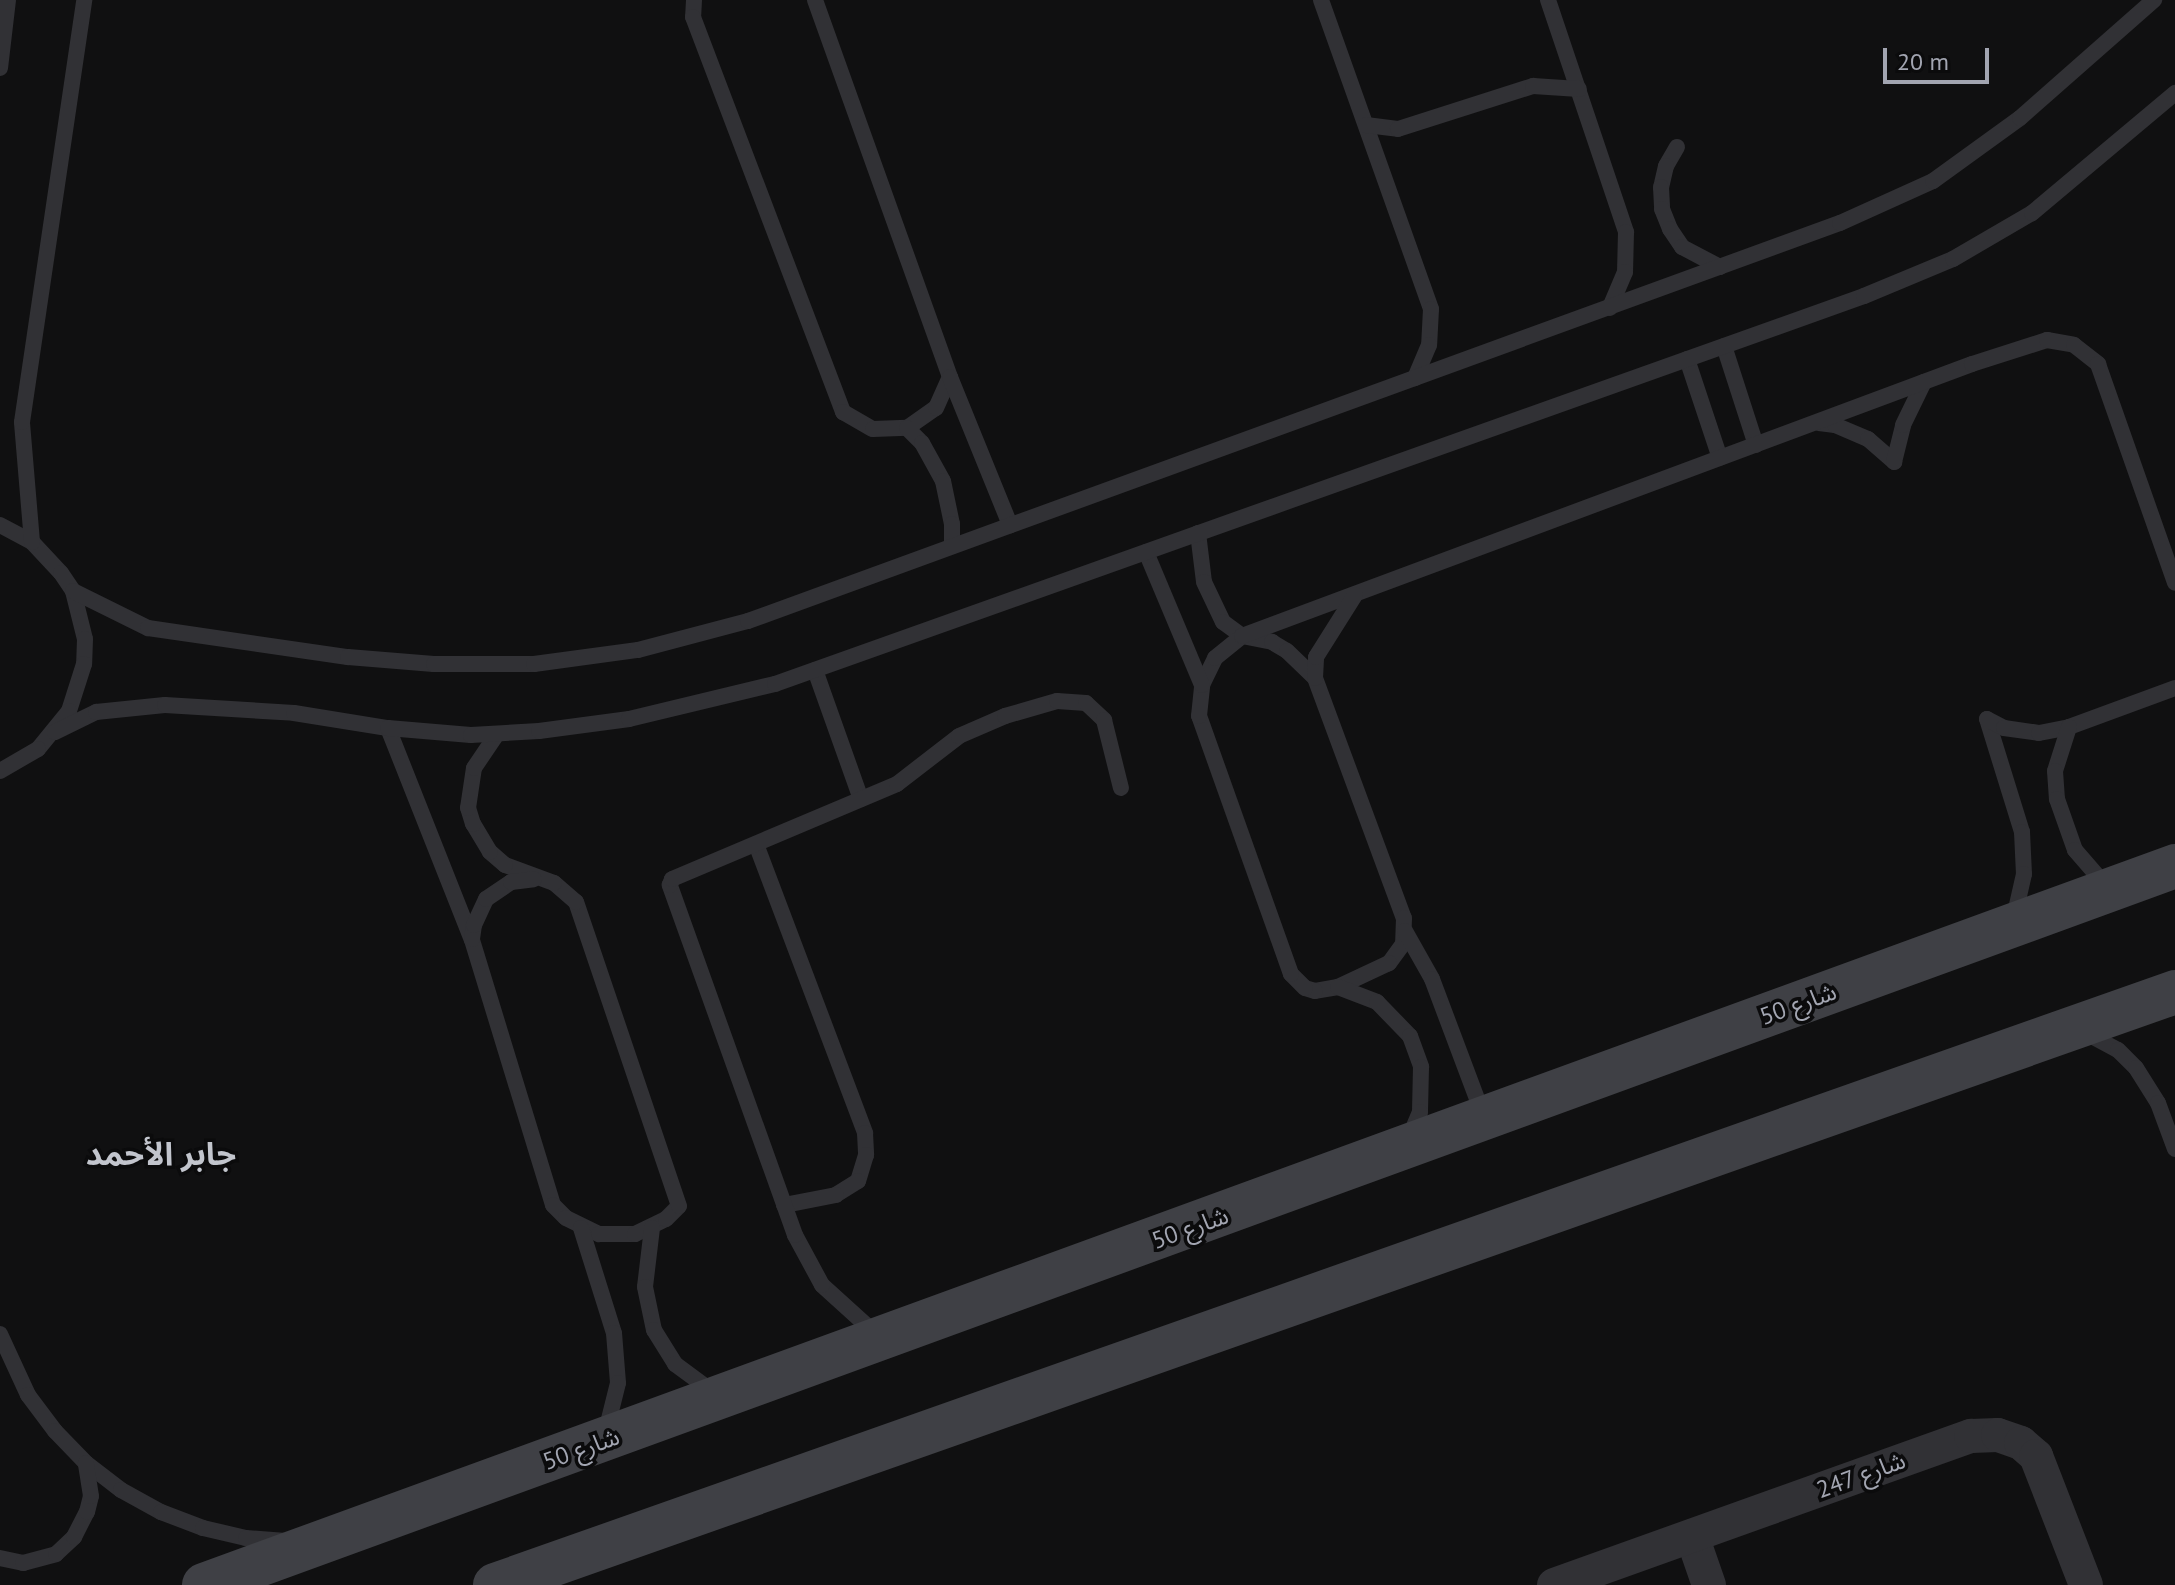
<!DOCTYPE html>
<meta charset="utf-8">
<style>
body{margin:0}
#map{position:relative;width:2175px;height:1585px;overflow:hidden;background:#101011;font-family:"PT Sans","Noto Sans Arabic",sans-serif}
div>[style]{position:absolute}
.lane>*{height:16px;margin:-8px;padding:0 8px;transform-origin:8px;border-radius:8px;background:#313135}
.street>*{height:34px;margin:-17px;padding:0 17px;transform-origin:17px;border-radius:17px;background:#313135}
.secondary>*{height:44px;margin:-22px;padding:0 22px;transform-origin:22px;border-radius:22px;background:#3f4045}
span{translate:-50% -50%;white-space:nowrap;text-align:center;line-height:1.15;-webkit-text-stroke:7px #0b0b0c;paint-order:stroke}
.street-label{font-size:24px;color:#a2a5b1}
.district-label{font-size:32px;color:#c2c5cd;font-weight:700}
.scale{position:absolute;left:1883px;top:48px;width:106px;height:36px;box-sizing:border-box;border:4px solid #a2a5b1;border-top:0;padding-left:10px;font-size:24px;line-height:28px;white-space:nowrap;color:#a2a5b1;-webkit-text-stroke:6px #0b0b0c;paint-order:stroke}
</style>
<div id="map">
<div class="lane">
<i style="left:694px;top:0;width:17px;rotate:93deg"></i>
<i style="left:693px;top:17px;width:423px;rotate:69.2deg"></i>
<i style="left:843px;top:412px;width:34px;rotate:30deg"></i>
<i style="left:873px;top:429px;width:34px;rotate:-2deg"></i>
<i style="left:907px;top:428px;width:35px;rotate:-35deg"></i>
<i style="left:936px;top:408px;width:34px;rotate:-66deg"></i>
<i style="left:815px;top:0;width:400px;rotate:70.3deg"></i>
<i style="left:950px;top:377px;width:160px;rotate:67.9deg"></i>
<i style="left:1321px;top:0;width:328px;rotate:70.4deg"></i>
<i style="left:1431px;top:309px;width:36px;rotate:93deg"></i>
<i style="left:1429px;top:345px;width:36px;rotate:113deg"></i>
<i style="left:1548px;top:0;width:245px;rotate:71.4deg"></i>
<i style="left:1626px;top:232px;width:40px;rotate:91.4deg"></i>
<i style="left:1625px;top:272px;width:39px;rotate:113deg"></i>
<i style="left:0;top:68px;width:68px;rotate:-83.3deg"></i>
<i style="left:1366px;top:125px;width:32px;rotate:7deg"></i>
<i style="left:1398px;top:129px;width:142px;rotate:-17.7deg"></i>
<i style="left:1533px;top:86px;width:46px;rotate:3.7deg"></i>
<i style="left:1677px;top:147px;width:22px;rotate:120deg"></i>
<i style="left:1666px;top:166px;width:22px;rotate:103deg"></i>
<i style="left:1661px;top:187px;width:22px;rotate:87deg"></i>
<i style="left:1662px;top:209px;width:22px;rotate:68deg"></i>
<i style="left:1670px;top:229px;width:22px;rotate:56deg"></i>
<i style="left:1682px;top:247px;width:43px;rotate:27.8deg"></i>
<i style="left:1724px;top:346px;width:104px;rotate:72.1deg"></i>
<i style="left:1687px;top:359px;width:104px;rotate:71.6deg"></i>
<i style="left:1819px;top:423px;width:16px;rotate:7deg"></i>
<i style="left:1835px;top:425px;width:36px;rotate:23deg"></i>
<i style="left:1868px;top:439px;width:35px;rotate:41deg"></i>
<i style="left:907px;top:428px;width:21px;rotate:45deg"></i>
<i style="left:922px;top:443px;width:43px;rotate:61.1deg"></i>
<i style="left:943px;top:481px;width:44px;rotate:78.2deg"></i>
<i style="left:952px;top:524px;width:22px;rotate:90deg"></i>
<i style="left:1894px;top:462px;width:38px;rotate:-76deg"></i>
<i style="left:1903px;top:425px;width:48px;rotate:-64deg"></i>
<i style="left:0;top:525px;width:36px;rotate:28deg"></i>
<i style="left:32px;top:542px;width:42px;rotate:46.9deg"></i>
<i style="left:61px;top:573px;width:22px;rotate:56deg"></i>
<i style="left:73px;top:591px;width:49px;rotate:76deg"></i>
<i style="left:85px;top:639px;width:25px;rotate:92deg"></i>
<i style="left:84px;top:664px;width:49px;rotate:107.7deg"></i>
<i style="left:69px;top:711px;width:49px;rotate:129.2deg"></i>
<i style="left:38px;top:749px;width:44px;rotate:149.9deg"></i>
<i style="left:1198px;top:533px;width:49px;rotate:83deg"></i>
<i style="left:1204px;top:582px;width:44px;rotate:64.6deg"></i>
<i style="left:1223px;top:622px;width:24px;rotate:36deg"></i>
<i style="left:1242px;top:636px;width:31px;rotate:11deg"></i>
<i style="left:1272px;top:642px;width:17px;rotate:31deg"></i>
<i style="left:1287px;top:651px;width:39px;rotate:44deg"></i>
<i style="left:1315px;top:678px;width:256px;rotate:69.7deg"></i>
<i style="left:1404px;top:918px;width:26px;rotate:92deg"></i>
<i style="left:1403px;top:944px;width:24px;rotate:126deg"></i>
<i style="left:1389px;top:963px;width:56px;rotate:154.8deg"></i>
<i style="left:1338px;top:987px;width:23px;rotate:170deg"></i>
<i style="left:1315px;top:991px;width:10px;rotate:-163deg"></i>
<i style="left:1305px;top:988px;width:20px;rotate:-135deg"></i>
<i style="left:1291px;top:974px;width:274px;rotate:-109.6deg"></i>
<i style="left:1199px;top:716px;width:31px;rotate:-84deg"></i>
<i style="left:1202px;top:685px;width:30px;rotate:-64deg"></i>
<i style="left:1215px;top:658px;width:35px;rotate:-39deg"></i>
<i style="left:1242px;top:636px;width:779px;rotate:-20.44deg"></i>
<i style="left:1972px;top:364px;width:79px;rotate:-17.7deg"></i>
<i style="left:2047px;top:340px;width:27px;rotate:10deg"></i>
<i style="left:2074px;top:345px;width:31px;rotate:38deg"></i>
<i style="left:2098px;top:364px;width:232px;rotate:70.6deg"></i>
<i style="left:32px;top:542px;width:120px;rotate:-94.8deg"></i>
<i style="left:22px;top:422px;width:427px;rotate:-81.6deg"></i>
<i style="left:1146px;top:552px;width:144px;rotate:67.2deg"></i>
<i style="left:73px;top:591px;width:84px;rotate:26.3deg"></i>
<i style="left:148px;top:628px;width:202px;rotate:8.3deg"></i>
<i style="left:348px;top:657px;width:86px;rotate:4.7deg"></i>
<i style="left:434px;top:664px;width:100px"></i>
<i style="left:534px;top:664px;width:105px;rotate:-7.7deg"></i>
<i style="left:638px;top:650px;width:114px;rotate:-14.8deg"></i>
<i style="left:748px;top:621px;width:1162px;rotate:-20.03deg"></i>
<i style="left:1840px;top:223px;width:102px;rotate:-24.3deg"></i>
<i style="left:1933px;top:181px;width:107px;rotate:-35.9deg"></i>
<i style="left:2020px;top:118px;width:179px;rotate:-41.4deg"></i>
<i style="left:815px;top:670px;width:137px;rotate:70.4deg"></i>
<i style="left:1315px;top:678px;width:21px;rotate:-87deg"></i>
<i style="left:1316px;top:657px;width:73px;rotate:-57.8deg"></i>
<i style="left:1987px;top:719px;width:118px;rotate:72.8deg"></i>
<i style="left:2022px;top:832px;width:42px;rotate:87.3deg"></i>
<i style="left:2024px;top:874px;width:45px;rotate:102.8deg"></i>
<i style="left:1987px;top:719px;width:19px;rotate:28deg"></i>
<i style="left:2004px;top:728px;width:35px;rotate:8deg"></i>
<i style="left:2039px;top:733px;width:31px;rotate:-11deg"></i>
<i style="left:2069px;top:727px;width:113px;rotate:-20.2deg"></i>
<i style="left:2069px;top:727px;width:46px;rotate:107.7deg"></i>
<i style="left:2055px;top:771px;width:28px;rotate:86deg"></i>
<i style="left:2057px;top:799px;width:54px;rotate:70.6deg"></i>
<i style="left:2075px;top:850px;width:49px;rotate:49.1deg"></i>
<i style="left:388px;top:728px;width:228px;rotate:68.4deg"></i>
<i style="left:472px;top:940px;width:277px;rotate:73deg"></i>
<i style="left:553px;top:1205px;width:18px;rotate:45deg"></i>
<i style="left:566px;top:1218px;width:37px;rotate:26deg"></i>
<i style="left:599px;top:1234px;width:36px"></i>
<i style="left:635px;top:1234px;width:34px;rotate:-26deg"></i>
<i style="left:666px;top:1219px;width:18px;rotate:-45deg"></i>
<i style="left:679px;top:1206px;width:321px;rotate:-108.7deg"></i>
<i style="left:576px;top:902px;width:29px;rotate:-139deg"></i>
<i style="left:554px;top:883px;width:52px;rotate:-159.8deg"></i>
<i style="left:505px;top:865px;width:20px;rotate:-139deg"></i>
<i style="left:490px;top:852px;width:33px;rotate:-121deg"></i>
<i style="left:473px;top:824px;width:17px;rotate:-107deg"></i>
<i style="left:468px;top:808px;width:40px;rotate:-81.5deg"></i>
<i style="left:474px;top:768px;width:41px;rotate:-55.9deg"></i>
<i style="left:55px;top:732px;width:46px;rotate:-26deg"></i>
<i style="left:96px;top:712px;width:69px;rotate:-5.8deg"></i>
<i style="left:165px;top:705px;width:129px;rotate:3.5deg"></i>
<i style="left:294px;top:713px;width:95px;rotate:9.1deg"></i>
<i style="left:388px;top:728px;width:83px;rotate:4.8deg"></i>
<i style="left:471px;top:735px;width:68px;rotate:-3.4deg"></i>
<i style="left:539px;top:731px;width:91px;rotate:-7.6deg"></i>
<i style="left:629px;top:719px;width:150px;rotate:-13.5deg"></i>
<i style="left:775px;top:684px;width:1156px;rotate:-19.61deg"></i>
<i style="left:1864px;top:296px;width:96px;rotate:-22.6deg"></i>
<i style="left:1953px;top:259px;width:91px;rotate:-30.2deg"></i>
<i style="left:2032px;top:213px;width:187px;rotate:-40deg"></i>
<i style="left:756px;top:844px;width:309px;rotate:69.3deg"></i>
<i style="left:865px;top:1133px;width:22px;rotate:87deg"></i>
<i style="left:866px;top:1155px;width:27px;rotate:107deg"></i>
<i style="left:858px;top:1181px;width:26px;rotate:148deg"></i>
<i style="left:836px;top:1195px;width:53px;rotate:169.1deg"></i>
<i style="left:1405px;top:931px;width:55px;rotate:60.6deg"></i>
<i style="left:1432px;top:979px;width:147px;rotate:69.4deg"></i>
<i style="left:472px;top:939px;width:14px;rotate:-82deg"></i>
<i style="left:474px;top:925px;width:29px;rotate:-65deg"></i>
<i style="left:486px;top:899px;width:30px;rotate:-34deg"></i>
<i style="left:511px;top:882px;width:23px;rotate:-7deg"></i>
<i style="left:1338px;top:987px;width:42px;rotate:21deg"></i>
<i style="left:1377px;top:1002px;width:47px;rotate:45.9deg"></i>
<i style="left:1410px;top:1036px;width:33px;rotate:70deg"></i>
<i style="left:1421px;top:1067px;width:45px;rotate:91.3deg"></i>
<i style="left:1420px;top:1112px;width:26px;rotate:113deg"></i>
<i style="left:2084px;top:1032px;width:38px;rotate:28deg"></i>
<i style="left:2118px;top:1050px;width:25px;rotate:45deg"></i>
<i style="left:2136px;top:1068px;width:41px;rotate:57.8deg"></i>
<i style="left:2158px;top:1103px;width:49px;rotate:69.7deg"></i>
<i style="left:581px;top:1228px;width:110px;rotate:72.6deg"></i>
<i style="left:614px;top:1333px;width:50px;rotate:85.4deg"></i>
<i style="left:618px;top:1383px;width:49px;rotate:104deg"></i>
<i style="left:652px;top:1228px;width:59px;rotate:96.8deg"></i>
<i style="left:645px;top:1287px;width:44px;rotate:78.2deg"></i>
<i style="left:654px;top:1330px;width:40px;rotate:58deg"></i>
<i style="left:675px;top:1364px;width:47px;rotate:36.4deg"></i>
<i style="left:0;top:1334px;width:67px;rotate:65.3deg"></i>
<i style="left:28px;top:1395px;width:45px;rotate:53.1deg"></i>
<i style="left:55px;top:1431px;width:45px;rotate:45.9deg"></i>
<i style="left:86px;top:1463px;width:44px;rotate:37.6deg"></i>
<i style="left:121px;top:1490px;width:46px;rotate:28.8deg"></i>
<i style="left:161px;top:1512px;width:45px;rotate:20.9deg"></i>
<i style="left:203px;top:1528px;width:44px;rotate:13.1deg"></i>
<i style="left:246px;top:1538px;width:40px;rotate:4.3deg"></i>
<i style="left:876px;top:1334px;width:73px;rotate:-137.8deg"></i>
<i style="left:822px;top:1285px;width:57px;rotate:-118.4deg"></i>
<i style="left:795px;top:1235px;width:372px;rotate:-109.7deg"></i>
<i style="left:670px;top:885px;width:6px;rotate:-72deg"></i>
<i style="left:672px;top:879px;width:244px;rotate:-22.9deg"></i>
<i style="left:897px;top:784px;width:78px;rotate:-37.7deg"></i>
<i style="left:959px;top:736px;width:50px;rotate:-23.5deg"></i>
<i style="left:1005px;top:716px;width:54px;rotate:-16.1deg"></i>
<i style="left:1057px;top:701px;width:29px;rotate:4deg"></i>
<i style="left:1086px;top:703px;width:25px;rotate:43deg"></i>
<i style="left:1104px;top:720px;width:70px;rotate:76deg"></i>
<i style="left:0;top:1558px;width:24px;rotate:12deg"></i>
<i style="left:23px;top:1563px;width:34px;rotate:-15deg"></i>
<i style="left:56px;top:1554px;width:25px;rotate:-43deg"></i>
<i style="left:74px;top:1537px;width:28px;rotate:-63deg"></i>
<i style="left:87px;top:1512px;width:16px;rotate:-76deg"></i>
<i style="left:91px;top:1496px;width:33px;rotate:-99deg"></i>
</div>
<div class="street">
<i style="left:1692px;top:1536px;width:52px;rotate:70.9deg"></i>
<i style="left:1554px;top:1585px;width:443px;rotate:-19.7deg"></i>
<i style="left:1971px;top:1436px;width:27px;rotate:-2deg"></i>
<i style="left:1998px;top:1435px;width:24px;rotate:19deg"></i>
<i style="left:2021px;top:1443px;width:20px;rotate:41deg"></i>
<i style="left:2036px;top:1456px;width:138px;rotate:68.8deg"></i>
</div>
<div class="secondary">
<i style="left:204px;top:1585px;width:2098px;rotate:-20.04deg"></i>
<i style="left:495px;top:1585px;width:1782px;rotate:-19.44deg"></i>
</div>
<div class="street-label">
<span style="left:1798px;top:1004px;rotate:-20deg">شارع 50</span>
<span style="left:1190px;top:1228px;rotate:-20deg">شارع 50</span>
<span style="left:581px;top:1449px;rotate:-20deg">شارع 50</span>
<span style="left:1861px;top:1475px;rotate:-20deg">شارع 247</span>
</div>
<div class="district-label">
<span style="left:161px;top:1153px">جابر الأحمد</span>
</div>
<div class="scale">20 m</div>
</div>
